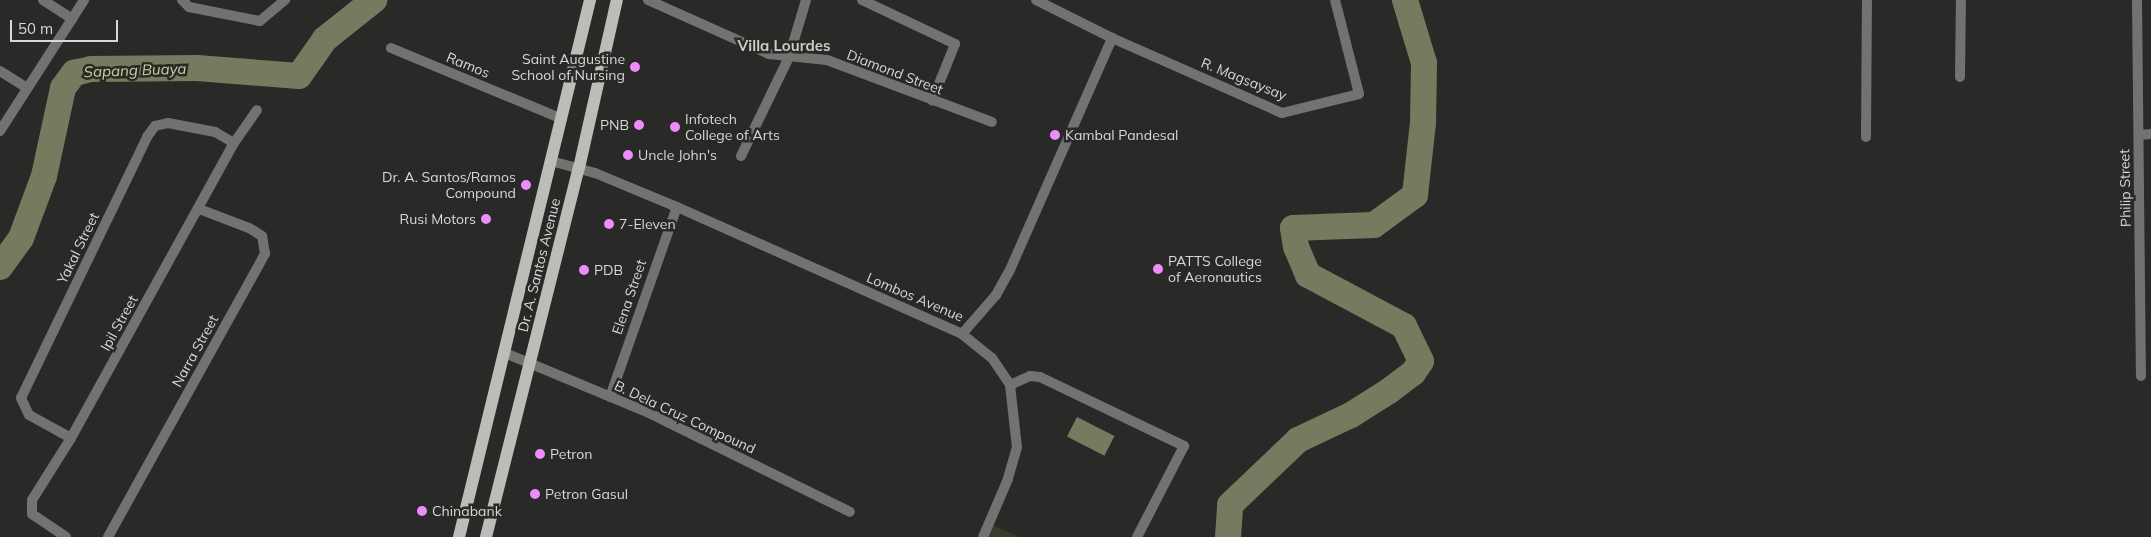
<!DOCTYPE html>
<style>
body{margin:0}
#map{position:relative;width:2151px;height:537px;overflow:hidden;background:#292a27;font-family:Mulish,sans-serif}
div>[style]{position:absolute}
.green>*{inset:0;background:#3a3b2a}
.water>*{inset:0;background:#777a5e;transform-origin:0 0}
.river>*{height:26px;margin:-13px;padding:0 13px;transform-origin:13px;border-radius:13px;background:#777a5e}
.minor>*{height:10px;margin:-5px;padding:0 5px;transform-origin:5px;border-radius:5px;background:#727371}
.primary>*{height:12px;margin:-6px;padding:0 6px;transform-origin:6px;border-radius:6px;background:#bcbcb9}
.dots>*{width:14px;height:14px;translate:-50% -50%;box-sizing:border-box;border:2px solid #292a27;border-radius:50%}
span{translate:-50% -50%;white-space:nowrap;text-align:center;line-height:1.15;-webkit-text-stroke:5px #292a27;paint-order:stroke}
.poi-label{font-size:14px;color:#d8d9d7}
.right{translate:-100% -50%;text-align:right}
.left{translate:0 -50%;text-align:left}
.street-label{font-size:14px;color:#d8d9d7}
.neighbourhood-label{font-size:15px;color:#cbcbc7;font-weight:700}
.water-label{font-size:15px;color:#cbd19b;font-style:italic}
.scale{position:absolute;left:10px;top:20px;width:108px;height:22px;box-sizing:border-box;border:2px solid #d8d9d7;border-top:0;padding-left:6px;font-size:15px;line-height:18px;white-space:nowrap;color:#d8d9d7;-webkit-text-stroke:4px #292a27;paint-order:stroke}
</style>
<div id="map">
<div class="green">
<i style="clip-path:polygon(990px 524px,1019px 537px,985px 537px)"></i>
</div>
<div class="water">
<i style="left:1077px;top:417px;width:42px;height:22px;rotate:27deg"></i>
</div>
<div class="river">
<i style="left:0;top:267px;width:36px;rotate:-54deg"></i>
<i style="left:21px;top:238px;width:66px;rotate:-69.6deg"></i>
<i style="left:44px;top:176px;width:90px;rotate:-77.8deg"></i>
<i style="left:63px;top:88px;width:19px;rotate:-54deg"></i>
<i style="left:74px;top:73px;width:17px;rotate:-13deg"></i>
<i style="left:91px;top:69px;width:106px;rotate:-0.5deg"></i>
<i style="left:197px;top:68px;width:102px;rotate:4.5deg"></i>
<i style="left:299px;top:76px;width:45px;rotate:-54.9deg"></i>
<i style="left:325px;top:39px;width:63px;rotate:-38.5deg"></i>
<i style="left:1228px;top:537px;width:32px;rotate:-86deg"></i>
<i style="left:1230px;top:505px;width:94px;rotate:-43.7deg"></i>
<i style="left:1298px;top:440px;width:59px;rotate:-25.3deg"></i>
<i style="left:1351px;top:415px;width:45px;rotate:-32.3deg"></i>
<i style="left:1389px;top:391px;width:30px;rotate:-37deg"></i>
<i style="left:1413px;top:373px;width:14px;rotate:-56deg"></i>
<i style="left:1421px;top:361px;width:39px;rotate:-116deg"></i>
<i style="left:1404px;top:326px;width:109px;rotate:-152deg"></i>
<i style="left:1308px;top:275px;width:30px;rotate:-113deg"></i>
<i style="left:1296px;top:247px;width:19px;rotate:-99deg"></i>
<i style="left:1293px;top:228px;width:81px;rotate:-2.1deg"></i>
<i style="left:1374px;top:225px;width:51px;rotate:-36.2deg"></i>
<i style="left:1415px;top:195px;width:73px;rotate:-83.7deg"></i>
<i style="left:1423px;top:122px;width:59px;rotate:-89deg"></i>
<i style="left:1424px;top:63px;width:66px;rotate:-106.8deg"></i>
</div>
<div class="minor">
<i style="left:43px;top:0;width:35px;rotate:33deg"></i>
<i style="left:182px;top:0;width:10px;rotate:45deg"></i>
<i style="left:189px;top:7px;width:72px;rotate:11.2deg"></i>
<i style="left:260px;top:21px;width:33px;rotate:-40deg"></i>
<i style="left:648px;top:0;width:133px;rotate:24.1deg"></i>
<i style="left:769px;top:54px;width:58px;rotate:5.9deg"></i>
<i style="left:827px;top:60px;width:176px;rotate:20.6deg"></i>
<i style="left:862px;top:0;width:103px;rotate:25.3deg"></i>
<i style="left:955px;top:44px;width:61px;rotate:112deg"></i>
<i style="left:1036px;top:0;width:85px;rotate:26.6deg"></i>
<i style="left:1112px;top:38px;width:186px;rotate:23.8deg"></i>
<i style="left:1282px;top:113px;width:79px;rotate:-13.9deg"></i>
<i style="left:1359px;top:94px;width:97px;rotate:-104.3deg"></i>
<i style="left:2137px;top:0;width:376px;rotate:89.4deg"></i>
<i style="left:391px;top:48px;width:185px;rotate:22.5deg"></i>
<i style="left:0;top:71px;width:32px;rotate:32deg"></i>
<i style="left:1960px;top:77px;width:77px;rotate:-89.3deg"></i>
<i style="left:0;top:131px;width:156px;rotate:-57.3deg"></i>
<i style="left:2139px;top:135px;width:12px;rotate:-5deg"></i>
<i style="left:1866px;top:137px;width:137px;rotate:-89.6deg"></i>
<i style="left:741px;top:156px;width:110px;rotate:-64.1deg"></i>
<i style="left:789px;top:57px;width:59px;rotate:-73.4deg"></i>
<i style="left:551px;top:161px;width:46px;rotate:15.3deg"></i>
<i style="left:595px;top:173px;width:89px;rotate:22.5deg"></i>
<i style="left:677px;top:207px;width:312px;rotate:24deg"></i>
<i style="left:962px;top:334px;width:38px;rotate:39deg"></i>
<i style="left:992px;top:358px;width:32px;rotate:56deg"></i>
<i style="left:1010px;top:385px;width:62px;rotate:83.6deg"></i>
<i style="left:1017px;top:447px;width:33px;rotate:106deg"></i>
<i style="left:1008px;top:479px;width:63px;rotate:113.3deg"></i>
<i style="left:962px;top:334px;width:52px;rotate:-48.9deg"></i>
<i style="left:996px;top:295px;width:26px;rotate:-61deg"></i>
<i style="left:1009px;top:272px;width:256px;rotate:-66.2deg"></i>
<i style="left:505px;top:353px;width:154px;rotate:22.6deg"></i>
<i style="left:647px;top:412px;width:226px;rotate:26.2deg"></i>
<i style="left:1010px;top:385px;width:22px;rotate:-24deg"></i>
<i style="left:1030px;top:376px;width:10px;rotate:6deg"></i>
<i style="left:1040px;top:377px;width:160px;rotate:25.6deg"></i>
<i style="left:1184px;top:446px;width:102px;rotate:117.3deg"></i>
<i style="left:610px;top:397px;width:201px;rotate:-70.6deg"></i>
<i style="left:71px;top:438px;width:48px;rotate:-151.3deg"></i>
<i style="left:29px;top:415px;width:19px;rotate:-115deg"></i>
<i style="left:21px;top:398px;width:290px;rotate:-64.2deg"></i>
<i style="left:147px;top:137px;width:14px;rotate:-54deg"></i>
<i style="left:155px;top:126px;width:13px;rotate:-13deg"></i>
<i style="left:168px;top:123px;width:48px;rotate:10.8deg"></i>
<i style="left:215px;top:132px;width:22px;rotate:30deg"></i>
<i style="left:66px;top:537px;width:41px;rotate:-145.9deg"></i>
<i style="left:32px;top:514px;width:14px;rotate:-90deg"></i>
<i style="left:32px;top:500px;width:73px;rotate:-57.8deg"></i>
<i style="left:71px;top:438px;width:337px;rotate:-61.1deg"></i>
<i style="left:234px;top:143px;width:40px;rotate:-55.1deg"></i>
<i style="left:108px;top:537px;width:324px;rotate:-61deg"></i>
<i style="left:265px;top:254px;width:18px;rotate:-99deg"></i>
<i style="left:262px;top:236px;width:15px;rotate:-148deg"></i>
<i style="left:249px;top:228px;width:53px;rotate:-159.2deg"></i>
</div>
<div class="primary">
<i style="left:459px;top:537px;width:553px;rotate:-76.29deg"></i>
<i style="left:486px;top:537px;width:381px;rotate:-75.9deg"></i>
<i style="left:579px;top:168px;width:172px;rotate:-77.3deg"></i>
</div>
<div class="dots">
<i style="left:635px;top:67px;background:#ed8cfa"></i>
<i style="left:639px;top:125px;background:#ed8cfa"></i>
<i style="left:675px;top:127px;background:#ed8cfa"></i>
<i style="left:1055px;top:135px;background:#ed8cfa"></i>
<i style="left:628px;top:155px;background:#ed8cfa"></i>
<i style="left:526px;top:185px;background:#ed8cfa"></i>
<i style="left:486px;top:219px;background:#ed8cfa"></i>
<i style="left:609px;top:224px;background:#ed8cfa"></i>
<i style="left:1158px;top:269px;background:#ed8cfa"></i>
<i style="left:584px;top:270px;background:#ed8cfa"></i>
<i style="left:540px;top:454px;background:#ed8cfa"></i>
<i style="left:535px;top:494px;background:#ed8cfa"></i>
<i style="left:422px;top:511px;background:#ed8cfa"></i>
</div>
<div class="poi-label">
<span class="right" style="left:625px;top:67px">Saint Augustine<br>School of Nursing</span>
<span class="left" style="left:685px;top:127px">Infotech<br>College of Arts</span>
<span class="right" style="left:629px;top:125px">PNB</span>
<span class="left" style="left:1065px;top:135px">Kambal Pandesal</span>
<span class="left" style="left:638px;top:155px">Uncle John's</span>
<span class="right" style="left:516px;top:185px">Dr. A. Santos/Ramos<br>Compound</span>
<span class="right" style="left:476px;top:219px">Rusi Motors</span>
<span class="left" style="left:619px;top:224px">7-Eleven</span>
<span class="left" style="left:1168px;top:269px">PATTS College<br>of Aeronautics</span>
<span class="left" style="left:594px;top:270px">PDB</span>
<span class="left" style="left:550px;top:454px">Petron</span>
<span class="left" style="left:545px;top:494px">Petron Gasul</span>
<span class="left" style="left:432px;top:511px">Chinabank</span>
</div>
<div class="street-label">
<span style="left:468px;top:65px;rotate:22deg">Ramos</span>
<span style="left:895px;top:72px;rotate:21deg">Diamond Street</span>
<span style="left:1244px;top:79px;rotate:22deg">R. Magsaysay</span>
<span style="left:2125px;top:188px;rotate:-91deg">Philip Street</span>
<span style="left:78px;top:248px;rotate:-64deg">Yakal Street</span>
<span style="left:539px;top:265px;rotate:-76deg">Dr. A. Santos Avenue</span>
<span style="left:629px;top:297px;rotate:-71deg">Elena Street</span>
<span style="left:915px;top:297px;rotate:23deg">Lombos Avenue</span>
<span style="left:119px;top:323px;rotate:-61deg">Ipil Street</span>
<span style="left:195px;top:351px;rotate:-61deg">Narra Street</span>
<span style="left:685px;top:417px;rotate:25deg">B. Dela Cruz Compound</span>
</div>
<div class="neighbourhood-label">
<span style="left:784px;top:46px">Villa Lourdes</span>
</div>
<div class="water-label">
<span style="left:135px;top:70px;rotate:-2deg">Sapang Buaya</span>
</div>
<div class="scale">50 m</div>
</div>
